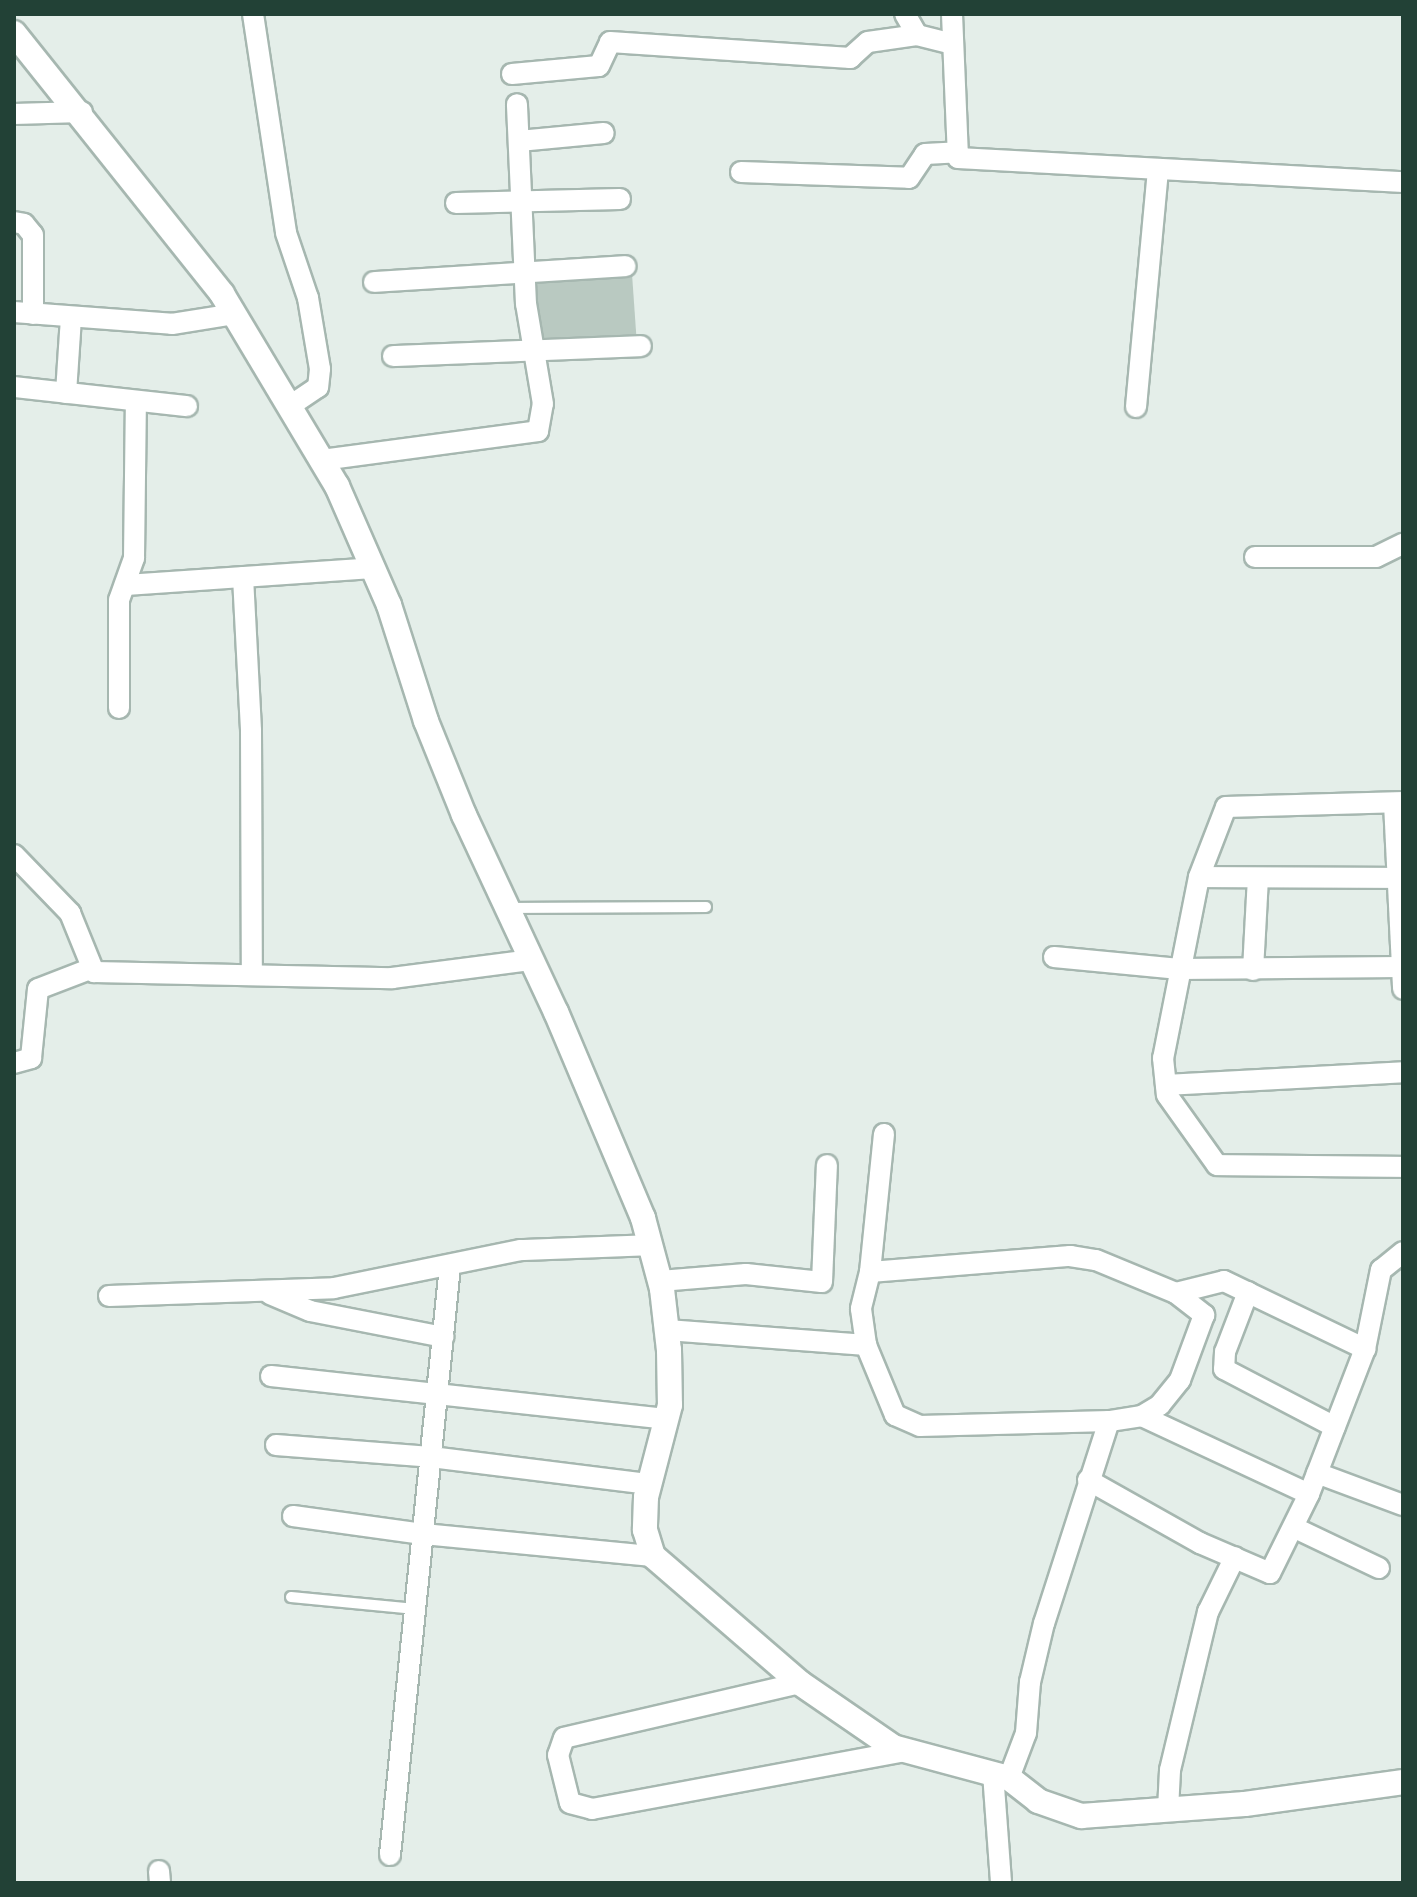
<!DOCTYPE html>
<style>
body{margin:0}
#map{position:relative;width:1417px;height:1897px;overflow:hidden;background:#e4eee9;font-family:"Fira Sans Condensed",sans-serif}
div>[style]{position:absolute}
.building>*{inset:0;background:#b9c9c1;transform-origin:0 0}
.roads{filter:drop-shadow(2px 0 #a6b7b0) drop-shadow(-2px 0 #a6b7b0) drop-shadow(0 2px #a6b7b0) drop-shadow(0 -2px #a6b7b0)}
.lane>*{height:10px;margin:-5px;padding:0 5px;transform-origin:5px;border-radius:5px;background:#fff}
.street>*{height:20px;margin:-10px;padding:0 10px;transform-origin:10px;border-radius:10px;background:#fff}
.secondary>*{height:24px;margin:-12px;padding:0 12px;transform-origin:12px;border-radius:12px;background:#fff}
span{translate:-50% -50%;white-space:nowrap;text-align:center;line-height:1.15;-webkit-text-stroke:8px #f5faf7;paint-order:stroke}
.frame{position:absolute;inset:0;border:16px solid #224136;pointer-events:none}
</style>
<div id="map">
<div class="building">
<i style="left:632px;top:274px;width:65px;height:102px;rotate:86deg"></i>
</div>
<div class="roads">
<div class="lane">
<i style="left:508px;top:908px;width:198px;rotate:-0.3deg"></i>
<i style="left:291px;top:1597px;width:125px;rotate:5.5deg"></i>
</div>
<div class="street">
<i style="left:253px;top:14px;width:221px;rotate:81.4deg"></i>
<i style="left:286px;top:233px;width:69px;rotate:71.3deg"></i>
<i style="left:308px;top:298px;width:72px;rotate:80.4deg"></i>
<i style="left:320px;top:369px;width:18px;rotate:96deg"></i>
<i style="left:318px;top:387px;width:34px;rotate:146deg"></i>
<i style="left:905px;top:14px;width:24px;rotate:60deg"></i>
<i style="left:917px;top:35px;width:37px;rotate:14deg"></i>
<i style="left:952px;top:14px;width:144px;rotate:87.6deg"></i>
<i style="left:958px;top:158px;width:446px;rotate:3.1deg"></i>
<i style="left:512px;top:74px;width:87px;rotate:-5.3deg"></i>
<i style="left:599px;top:66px;width:26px;rotate:-65deg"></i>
<i style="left:610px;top:42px;width:241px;rotate:3.8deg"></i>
<i style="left:850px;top:58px;width:24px;rotate:-42deg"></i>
<i style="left:868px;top:42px;width:49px;rotate:-8.1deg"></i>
<i style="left:14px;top:114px;width:68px;rotate:-1.7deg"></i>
<i style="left:519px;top:141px;width:85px;rotate:-5.4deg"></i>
<i style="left:741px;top:172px;width:168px;rotate:2deg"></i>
<i style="left:909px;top:178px;width:29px;rotate:-56deg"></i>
<i style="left:925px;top:154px;width:33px;rotate:-3deg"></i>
<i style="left:456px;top:203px;width:164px;rotate:-1.4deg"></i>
<i style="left:14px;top:222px;width:10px;rotate:11deg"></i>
<i style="left:24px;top:224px;width:14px;rotate:51deg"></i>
<i style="left:33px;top:235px;width:79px;rotate:90deg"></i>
<i style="left:374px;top:282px;width:252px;rotate:-3.6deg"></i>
<i style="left:14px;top:312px;width:158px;rotate:4.3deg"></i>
<i style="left:172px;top:324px;width:64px;rotate:-9deg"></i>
<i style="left:393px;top:356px;width:248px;rotate:-2.3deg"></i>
<i style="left:14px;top:387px;width:174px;rotate:6.3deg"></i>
<i style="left:66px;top:393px;width:76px;rotate:-86.2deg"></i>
<i style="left:1136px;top:407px;width:238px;rotate:-84.7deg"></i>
<i style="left:322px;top:460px;width:218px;rotate:-7.6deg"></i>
<i style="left:538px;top:431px;width:27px;rotate:-80deg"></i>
<i style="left:543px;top:404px;width:101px;rotate:-99.6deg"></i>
<i style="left:526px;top:304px;width:200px;rotate:-92.6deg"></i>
<i style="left:1255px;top:557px;width:121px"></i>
<i style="left:1376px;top:557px;width:30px;rotate:-26deg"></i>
<i style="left:243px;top:577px;width:154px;rotate:87deg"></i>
<i style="left:251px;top:731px;width:242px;rotate:89.8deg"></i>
<i style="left:125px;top:585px;width:249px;rotate:-3.9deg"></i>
<i style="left:119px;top:708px;width:108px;rotate:-90deg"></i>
<i style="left:119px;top:600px;width:45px;rotate:-70.3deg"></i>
<i style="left:134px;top:558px;width:157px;rotate:-89.3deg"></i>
<i style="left:1403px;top:802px;width:177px;rotate:178.4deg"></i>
<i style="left:1226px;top:807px;width:75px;rotate:111.1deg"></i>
<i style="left:1199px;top:877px;width:185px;rotate:101.2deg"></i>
<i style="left:1163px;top:1058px;width:37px;rotate:84deg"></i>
<i style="left:1167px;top:1095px;width:86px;rotate:54.5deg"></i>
<i style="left:1217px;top:1165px;width:186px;rotate:0.6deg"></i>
<i style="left:1394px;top:803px;width:186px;rotate:87.2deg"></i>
<i style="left:14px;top:855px;width:81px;rotate:46deg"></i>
<i style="left:70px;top:913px;width:64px;rotate:67.9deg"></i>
<i style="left:94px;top:972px;width:298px;rotate:1.2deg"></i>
<i style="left:392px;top:978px;width:139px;rotate:-7.4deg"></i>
<i style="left:1199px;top:877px;width:204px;rotate:0.3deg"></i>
<i style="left:1054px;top:957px;width:126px;rotate:5.5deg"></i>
<i style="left:1179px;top:969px;width:223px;rotate:-0.5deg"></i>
<i style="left:1253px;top:970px;width:92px;rotate:-86.9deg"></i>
<i style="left:14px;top:1063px;width:18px;rotate:-16deg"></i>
<i style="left:31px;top:1058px;width:69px;rotate:-84.2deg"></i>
<i style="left:38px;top:989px;width:56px;rotate:-21deg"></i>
<i style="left:1166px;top:1085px;width:237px;rotate:-3.1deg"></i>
<i style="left:884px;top:1134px;width:139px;rotate:95.8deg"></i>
<i style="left:870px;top:1272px;width:38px;rotate:104deg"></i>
<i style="left:861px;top:1309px;width:36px;rotate:82deg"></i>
<i style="left:866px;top:1345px;width:76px;rotate:67.5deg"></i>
<i style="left:895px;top:1415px;width:27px;rotate:24deg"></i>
<i style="left:920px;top:1426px;width:189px;rotate:-1.5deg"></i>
<i style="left:870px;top:1272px;width:201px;rotate:-4.6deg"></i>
<i style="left:1070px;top:1256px;width:26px;rotate:9deg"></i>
<i style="left:1096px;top:1260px;width:87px;rotate:22.4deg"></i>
<i style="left:1176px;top:1293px;width:36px;rotate:38deg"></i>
<i style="left:1204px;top:1315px;width:69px;rotate:110.3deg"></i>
<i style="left:1180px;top:1380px;width:32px;rotate:129deg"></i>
<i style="left:1160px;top:1405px;width:21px;rotate:149deg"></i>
<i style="left:1142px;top:1416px;width:33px;rotate:171deg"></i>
<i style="left:1109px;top:1421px;width:212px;rotate:107.8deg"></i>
<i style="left:1044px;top:1623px;width:61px;rotate:103.3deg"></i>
<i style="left:1030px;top:1682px;width:51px;rotate:94.5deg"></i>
<i style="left:1026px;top:1733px;width:48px;rotate:110.7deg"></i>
<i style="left:660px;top:1281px;width:86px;rotate:-4.7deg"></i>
<i style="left:746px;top:1274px;width:76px;rotate:6deg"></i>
<i style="left:822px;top:1282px;width:117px;rotate:-87.6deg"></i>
<i style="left:1248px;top:1292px;width:64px;rotate:111deg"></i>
<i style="left:1225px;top:1352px;width:17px;rotate:93deg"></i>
<i style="left:1224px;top:1369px;width:125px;rotate:27.6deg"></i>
<i style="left:1176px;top:1293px;width:49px;rotate:-14deg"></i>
<i style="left:1224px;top:1281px;width:157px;rotate:25.7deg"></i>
<i style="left:270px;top:1294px;width:43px;rotate:23deg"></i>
<i style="left:310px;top:1311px;width:136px;rotate:11deg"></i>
<i style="left:109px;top:1296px;width:225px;rotate:-2deg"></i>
<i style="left:334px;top:1288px;width:191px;rotate:-11.5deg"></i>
<i style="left:521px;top:1250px;width:129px;rotate:-2.2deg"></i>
<i style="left:667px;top:1330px;width:200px;rotate:4.3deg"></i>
<i style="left:271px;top:1376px;width:397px;rotate:6.2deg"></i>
<i style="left:276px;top:1445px;width:155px;rotate:4.4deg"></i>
<i style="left:431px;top:1457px;width:220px;rotate:7.1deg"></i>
<i style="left:1317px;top:1473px;width:92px;rotate:20.4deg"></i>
<i style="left:1088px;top:1480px;width:129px;rotate:29.4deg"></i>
<i style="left:1200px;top:1543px;width:76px;rotate:23.2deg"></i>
<i style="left:1270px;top:1573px;width:88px;rotate:-63.7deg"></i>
<i style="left:1309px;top:1494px;width:184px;rotate:-155deg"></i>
<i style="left:1309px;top:1494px;width:155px;rotate:-68.9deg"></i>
<i style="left:1365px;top:1349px;width:81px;rotate:-78.6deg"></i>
<i style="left:1381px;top:1270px;width:28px;rotate:-39deg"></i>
<i style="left:293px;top:1516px;width:131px;rotate:7.9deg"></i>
<i style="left:423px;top:1534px;width:231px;rotate:5.5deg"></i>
<i style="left:1295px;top:1528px;width:93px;rotate:25.5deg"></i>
<i style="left:800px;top:1683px;width:242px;rotate:166.9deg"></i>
<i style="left:564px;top:1738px;width:18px;rotate:109deg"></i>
<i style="left:558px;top:1755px;width:49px;rotate:76deg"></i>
<i style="left:570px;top:1803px;width:23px;rotate:15deg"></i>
<i style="left:592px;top:1809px;width:319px;rotate:-10.5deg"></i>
<i style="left:993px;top:1773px;width:110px;rotate:85.8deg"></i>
<i style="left:1168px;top:1810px;width:40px;rotate:-87.1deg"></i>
<i style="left:1170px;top:1770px;width:163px;rotate:-76.5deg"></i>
<i style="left:1208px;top:1612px;width:61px;rotate:-63.9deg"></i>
<i style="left:390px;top:1855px;width:592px;rotate:-84.18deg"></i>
<i style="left:159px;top:1871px;width:12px;rotate:85deg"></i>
</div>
<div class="secondary">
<i style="left:14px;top:33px;width:334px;rotate:51.4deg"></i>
<i style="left:222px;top:294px;width:224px;rotate:59.1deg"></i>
<i style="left:337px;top:486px;width:130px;rotate:66.4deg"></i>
<i style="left:389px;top:605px;width:122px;rotate:72.3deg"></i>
<i style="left:426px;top:721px;width:101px;rotate:68deg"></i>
<i style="left:464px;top:815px;width:217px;rotate:65deg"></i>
<i style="left:556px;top:1012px;width:224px;rotate:67.1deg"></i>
<i style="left:643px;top:1218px;width:73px;rotate:75deg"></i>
<i style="left:662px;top:1289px;width:61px;rotate:83.5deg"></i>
<i style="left:669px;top:1350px;width:55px;rotate:89deg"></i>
<i style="left:670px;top:1405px;width:95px;rotate:104.6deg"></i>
<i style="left:646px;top:1497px;width:33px;rotate:92deg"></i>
<i style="left:645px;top:1530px;width:27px;rotate:73deg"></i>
<i style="left:653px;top:1556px;width:194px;rotate:40.8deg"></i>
<i style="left:800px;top:1683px;width:113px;rotate:34.5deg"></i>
<i style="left:893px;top:1747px;width:120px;rotate:15deg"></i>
<i style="left:1009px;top:1778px;width:37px;rotate:38deg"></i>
<i style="left:1038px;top:1801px;width:46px;rotate:19.2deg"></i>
<i style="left:1081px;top:1816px;width:164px;rotate:-4.2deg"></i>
<i style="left:1245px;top:1804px;width:160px;rotate:-7.9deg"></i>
</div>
</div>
<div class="frame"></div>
</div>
